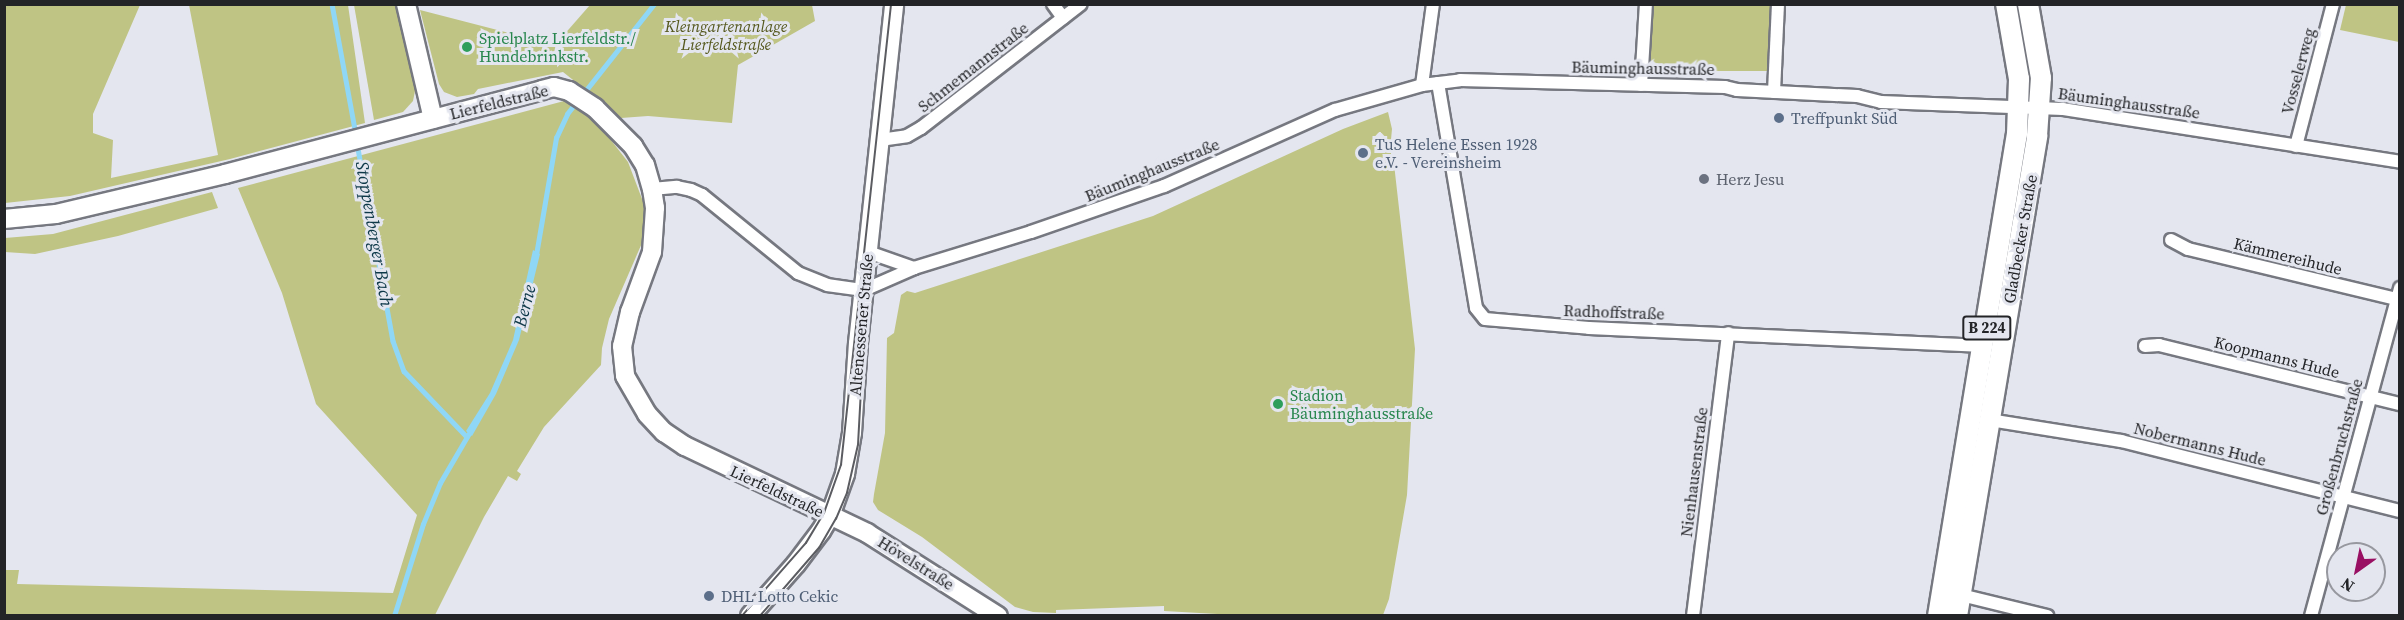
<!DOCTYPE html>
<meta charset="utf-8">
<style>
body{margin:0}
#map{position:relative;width:2404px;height:620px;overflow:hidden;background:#e4e6ef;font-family:"Source Serif 4",serif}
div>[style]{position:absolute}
.green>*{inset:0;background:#bfc484;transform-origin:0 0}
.water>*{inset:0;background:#8fd7f6}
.stream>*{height:4.5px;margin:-2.25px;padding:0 2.25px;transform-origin:2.25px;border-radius:2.25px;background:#8fd7f6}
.roads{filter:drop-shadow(2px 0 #767880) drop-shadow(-2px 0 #767880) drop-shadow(0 2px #767880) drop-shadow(0 -2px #767880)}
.street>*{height:12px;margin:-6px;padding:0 6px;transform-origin:6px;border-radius:6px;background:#fff}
.secondary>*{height:18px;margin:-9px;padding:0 9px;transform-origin:9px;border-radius:9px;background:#fff}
.primary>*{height:20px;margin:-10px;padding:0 10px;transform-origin:10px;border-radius:10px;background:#fff}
.tram>*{height:1.5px;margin:-0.75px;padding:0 0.75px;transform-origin:0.75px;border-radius:0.75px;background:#5b5c61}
.dots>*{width:16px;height:16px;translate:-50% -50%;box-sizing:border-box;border:3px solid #e4e6ef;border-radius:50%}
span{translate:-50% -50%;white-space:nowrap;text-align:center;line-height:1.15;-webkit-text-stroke:6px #e4e6ef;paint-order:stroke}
.shield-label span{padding:2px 4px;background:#e4e6ef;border:2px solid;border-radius:4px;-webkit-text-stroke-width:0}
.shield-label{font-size:15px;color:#232427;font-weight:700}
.park-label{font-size:16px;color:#55581d;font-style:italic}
.leisure-label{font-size:16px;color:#27864d}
.left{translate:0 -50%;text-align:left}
.street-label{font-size:16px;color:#232427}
.service-label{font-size:16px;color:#4e5e75}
.worship-label{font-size:16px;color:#5b616d}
.water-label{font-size:18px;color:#0d3848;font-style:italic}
.frame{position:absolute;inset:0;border:6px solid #232427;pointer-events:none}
.north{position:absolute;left:2326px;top:542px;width:60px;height:60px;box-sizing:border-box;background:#e4e6ef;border:2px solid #97989f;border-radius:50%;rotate:213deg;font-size:16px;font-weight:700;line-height:24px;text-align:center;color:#232427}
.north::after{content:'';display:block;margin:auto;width:21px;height:27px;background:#991063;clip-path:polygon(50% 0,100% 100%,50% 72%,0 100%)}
</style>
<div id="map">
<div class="green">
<i style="clip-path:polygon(4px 5px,140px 5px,93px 114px,93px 133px,113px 140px,111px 178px,218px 155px,189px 5px,348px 5px,365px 123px,230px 159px,70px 196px,5px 203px)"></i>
<i style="clip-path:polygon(354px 5px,400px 5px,416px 86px,413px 101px,403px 112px,374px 120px)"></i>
<i style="clip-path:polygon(590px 5px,812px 5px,815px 21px,738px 65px,732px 123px,648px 116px,621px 118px,563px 72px,478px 89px,474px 94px,457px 97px,444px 92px,439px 84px,420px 10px,555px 45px)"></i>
<i style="left:1651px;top:5px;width:121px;height:66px"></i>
<i style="clip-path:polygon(2346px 5px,2399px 5px,2399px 42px,2340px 30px)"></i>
<i style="clip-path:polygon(564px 101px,596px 121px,628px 162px,647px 212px,642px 243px,609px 319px,602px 348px,601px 365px,544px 427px,517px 471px,521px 474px,517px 481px,508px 476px,484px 517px,435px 615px,5px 615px,4px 570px,19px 570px,17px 584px,393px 593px,417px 515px,316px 404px,282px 293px,238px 188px)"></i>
<i style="clip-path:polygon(1388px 112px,1392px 129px,1390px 150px,1394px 164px,1415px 349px,1407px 495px,1389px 599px,1383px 615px,1235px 615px,1164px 611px,1164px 606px,1056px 610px,1056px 613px,1033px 612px,1015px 607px,922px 537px,878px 510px,873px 502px,874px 494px,885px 433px,887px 338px,894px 333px,901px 295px,907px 291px,915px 293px,1153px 216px,1343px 129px)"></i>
<i style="clip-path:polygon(212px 192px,218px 208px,118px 236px,35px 254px,5px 252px,5px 238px,53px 234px)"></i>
</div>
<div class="water">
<i style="clip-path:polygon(533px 250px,540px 254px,519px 340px,496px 394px,472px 436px,466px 431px,490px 393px,513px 340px)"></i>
</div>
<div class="stream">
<i style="left:332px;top:4px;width:133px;rotate:79.6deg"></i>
<i style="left:583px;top:94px;width:115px;rotate:-51.7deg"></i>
<i style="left:357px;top:143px;width:201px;rotate:79.7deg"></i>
<i style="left:393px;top:341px;width:32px;rotate:70deg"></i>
<i style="left:404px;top:371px;width:91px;rotate:46.3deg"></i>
<i style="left:536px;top:255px;width:119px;rotate:-80.3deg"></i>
<i style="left:556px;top:138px;width:26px;rotate:-65deg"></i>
<i style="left:567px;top:114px;width:18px;rotate:-52deg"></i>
<i style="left:394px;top:616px;width:96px;rotate:-72.5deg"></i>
<i style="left:423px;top:524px;width:44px;rotate:-67.5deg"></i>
<i style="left:440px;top:483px;width:61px;rotate:-59.7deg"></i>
</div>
<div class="roads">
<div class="street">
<i style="left:1053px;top:4px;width:17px;rotate:54deg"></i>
<i style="left:1438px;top:83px;width:228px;rotate:80.4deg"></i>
<i style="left:1476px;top:308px;width:14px;rotate:51deg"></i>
<i style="left:1485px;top:319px;width:104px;rotate:4.9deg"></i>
<i style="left:1589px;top:328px;width:395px;rotate:2.6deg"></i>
<i style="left:1422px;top:85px;width:82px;rotate:-82.3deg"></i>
<i style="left:1641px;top:85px;width:81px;rotate:-86.5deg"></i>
<i style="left:1774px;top:92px;width:88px;rotate:-87.4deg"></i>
<i style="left:880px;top:140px;width:27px;rotate:-8deg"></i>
<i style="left:907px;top:136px;width:16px;rotate:-30deg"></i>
<i style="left:921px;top:128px;width:202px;rotate:-37.8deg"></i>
<i style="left:2296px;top:146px;width:147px;rotate:-75.4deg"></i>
<i style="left:652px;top:189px;width:25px;rotate:-5deg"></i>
<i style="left:677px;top:187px;width:14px;rotate:12deg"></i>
<i style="left:691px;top:190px;width:12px;rotate:24deg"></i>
<i style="left:702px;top:195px;width:124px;rotate:39.1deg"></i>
<i style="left:798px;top:273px;width:31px;rotate:22deg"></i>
<i style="left:827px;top:285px;width:37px;rotate:8deg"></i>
<i style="left:864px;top:290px;width:55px;rotate:-23.7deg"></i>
<i style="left:914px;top:268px;width:122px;rotate:-17.1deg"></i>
<i style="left:1031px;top:232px;width:141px;rotate:-19.1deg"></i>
<i style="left:1164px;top:186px;width:187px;rotate:-24deg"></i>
<i style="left:1335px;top:110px;width:91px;rotate:-16deg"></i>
<i style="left:1422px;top:85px;width:38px;rotate:-7deg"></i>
<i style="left:1460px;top:80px;width:265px;rotate:1.5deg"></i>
<i style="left:1725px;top:87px;width:12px;rotate:14deg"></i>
<i style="left:1737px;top:90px;width:120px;rotate:2.9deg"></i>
<i style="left:1857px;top:96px;width:25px;rotate:14deg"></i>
<i style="left:1881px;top:102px;width:182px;rotate:2.2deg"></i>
<i style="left:2063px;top:109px;width:341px;rotate:8.9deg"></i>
<i style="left:2171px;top:240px;width:19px;rotate:28deg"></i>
<i style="left:2188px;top:249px;width:218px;rotate:13.5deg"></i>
<i style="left:868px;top:252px;width:49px;rotate:19.2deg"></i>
<i style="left:2145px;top:346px;width:14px;rotate:-4deg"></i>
<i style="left:2159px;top:345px;width:248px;rotate:13.8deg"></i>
<i style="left:1990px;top:420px;width:133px;rotate:9.1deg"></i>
<i style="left:2121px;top:441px;width:288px;rotate:14.1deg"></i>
<i style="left:1961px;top:595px;width:89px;rotate:13.7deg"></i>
<i style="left:1693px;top:616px;width:285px;rotate:-82.9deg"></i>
<i style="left:2311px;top:616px;width:340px;rotate:-74.8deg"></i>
</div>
<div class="secondary">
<i style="left:406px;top:4px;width:118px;rotate:76.8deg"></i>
<i style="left:4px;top:219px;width:52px;rotate:-5.5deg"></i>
<i style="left:56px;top:214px;width:174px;rotate:-13.3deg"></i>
<i style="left:225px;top:174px;width:328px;rotate:-14.8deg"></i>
<i style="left:542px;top:90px;width:12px;rotate:-14deg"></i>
<i style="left:554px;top:87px;width:16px;rotate:15deg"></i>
<i style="left:569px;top:91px;width:31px;rotate:33deg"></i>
<i style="left:595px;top:108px;width:54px;rotate:45deg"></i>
<i style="left:633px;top:146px;width:22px;rotate:58deg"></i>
<i style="left:645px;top:165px;width:25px;rotate:74deg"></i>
<i style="left:652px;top:189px;width:19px;rotate:81deg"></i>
<i style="left:655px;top:208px;width:44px;rotate:93.9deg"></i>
<i style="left:652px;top:252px;width:64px;rotate:110.1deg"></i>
<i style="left:630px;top:312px;width:35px;rotate:103deg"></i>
<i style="left:622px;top:346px;width:30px;rotate:84deg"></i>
<i style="left:625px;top:376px;width:44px;rotate:59.9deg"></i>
<i style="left:647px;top:414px;width:25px;rotate:47deg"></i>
<i style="left:664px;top:432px;width:25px;rotate:34deg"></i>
<i style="left:685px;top:446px;width:202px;rotate:25.5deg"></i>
<i style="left:867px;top:533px;width:155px;rotate:32.4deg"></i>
<i style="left:750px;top:616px;width:69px;rotate:-48.5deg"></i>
<i style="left:796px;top:564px;width:41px;rotate:-52.9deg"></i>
<i style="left:821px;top:531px;width:17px;rotate:-59deg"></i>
<i style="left:830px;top:516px;width:45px;rotate:-70.3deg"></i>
<i style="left:845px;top:474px;width:42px;rotate:-80.3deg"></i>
<i style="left:852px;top:433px;width:90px;rotate:-86.2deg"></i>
<i style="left:858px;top:343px;width:341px;rotate:-83.9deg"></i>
</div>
<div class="primary">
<i style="left:1938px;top:616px;width:488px;rotate:-80.7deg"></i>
<i style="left:2017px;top:134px;width:55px;rotate:-87.9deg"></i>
<i style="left:2019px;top:79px;width:76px;rotate:-99.8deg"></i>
<i style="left:1957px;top:616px;width:487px;rotate:-80.5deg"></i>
<i style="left:2037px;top:136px;width:58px;rotate:-86.1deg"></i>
<i style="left:2041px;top:78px;width:75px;rotate:-100deg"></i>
</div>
</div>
<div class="tram">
<i style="left:742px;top:616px;width:97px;rotate:-48.8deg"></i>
<i style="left:806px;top:543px;width:35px;rotate:-59deg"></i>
<i style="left:824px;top:513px;width:51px;rotate:-70.5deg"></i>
<i style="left:841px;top:465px;width:464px;rotate:-83.8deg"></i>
<i style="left:760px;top:616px;width:90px;rotate:-49.1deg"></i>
<i style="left:819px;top:548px;width:34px;rotate:-60deg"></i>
<i style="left:836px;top:519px;width:28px;rotate:-67deg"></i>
<i style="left:847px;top:493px;width:49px;rotate:-77.1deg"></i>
<i style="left:858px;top:445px;width:111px;rotate:-86.9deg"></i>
</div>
<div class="dots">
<i style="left:467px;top:47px;background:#2e9e5b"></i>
<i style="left:1779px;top:118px;background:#5c6f8a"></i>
<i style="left:1363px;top:153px;background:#5c6f8a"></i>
<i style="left:1704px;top:179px;background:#6b7280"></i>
<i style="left:1278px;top:404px;background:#2e9e5b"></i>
<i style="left:709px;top:596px;background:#5c6f8a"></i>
</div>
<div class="shield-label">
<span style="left:1987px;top:328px">B 224</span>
</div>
<div class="park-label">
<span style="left:726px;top:35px">Kleingartenanlage<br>Lierfeldstraße</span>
</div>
<div class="leisure-label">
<span class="left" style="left:479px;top:47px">Spielplatz Lierfeldstr./<br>Hundebrinkstr.</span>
<span class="left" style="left:1290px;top:404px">Stadion<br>Bäuminghausstraße</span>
</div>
<div class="street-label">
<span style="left:973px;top:67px;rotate:-38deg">Schmemannstraße</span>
<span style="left:1643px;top:68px;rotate:1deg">Bäuminghausstraße</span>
<span style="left:2298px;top:71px;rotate:-75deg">Vosselerweg</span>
<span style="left:499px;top:102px;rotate:-14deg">Lierfeldstraße</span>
<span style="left:2129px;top:103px;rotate:8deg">Bäuminghausstraße</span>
<span style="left:1152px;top:170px;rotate:-22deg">Bäuminghausstraße</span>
<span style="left:2020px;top:239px;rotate:-80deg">Gladbecker Straße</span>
<span style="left:2288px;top:256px;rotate:14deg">Kämmereihude</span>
<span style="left:1614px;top:312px;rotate:2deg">Radhoffstraße</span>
<span style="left:861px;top:325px;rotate:-85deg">Altenessener Straße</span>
<span style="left:2277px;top:357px;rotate:14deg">Koopmanns Hude</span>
<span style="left:2200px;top:444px;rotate:14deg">Nobermanns Hude</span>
<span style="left:2339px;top:447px;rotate:-75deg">Großenbruchstraße</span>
<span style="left:1694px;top:472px;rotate:-83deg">Nienhausenstraße</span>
<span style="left:777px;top:491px;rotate:25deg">Lierfeldstraße</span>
<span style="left:916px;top:563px;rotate:32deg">Hövelstraße</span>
</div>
<div class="service-label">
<span class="left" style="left:1791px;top:118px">Treffpunkt Süd</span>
<span class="left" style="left:1375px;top:153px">TuS Helene Essen 1928<br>e.V. - Vereinsheim</span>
<span class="left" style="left:721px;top:596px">DHL Lotto Cekic</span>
</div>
<div class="worship-label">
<span class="left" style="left:1716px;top:179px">Herz Jesu</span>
</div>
<div class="water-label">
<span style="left:374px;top:234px;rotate:80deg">Stoppenberger Bach</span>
<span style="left:525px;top:306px;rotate:-76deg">Berne</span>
</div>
<div class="frame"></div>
<div class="north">N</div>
</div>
